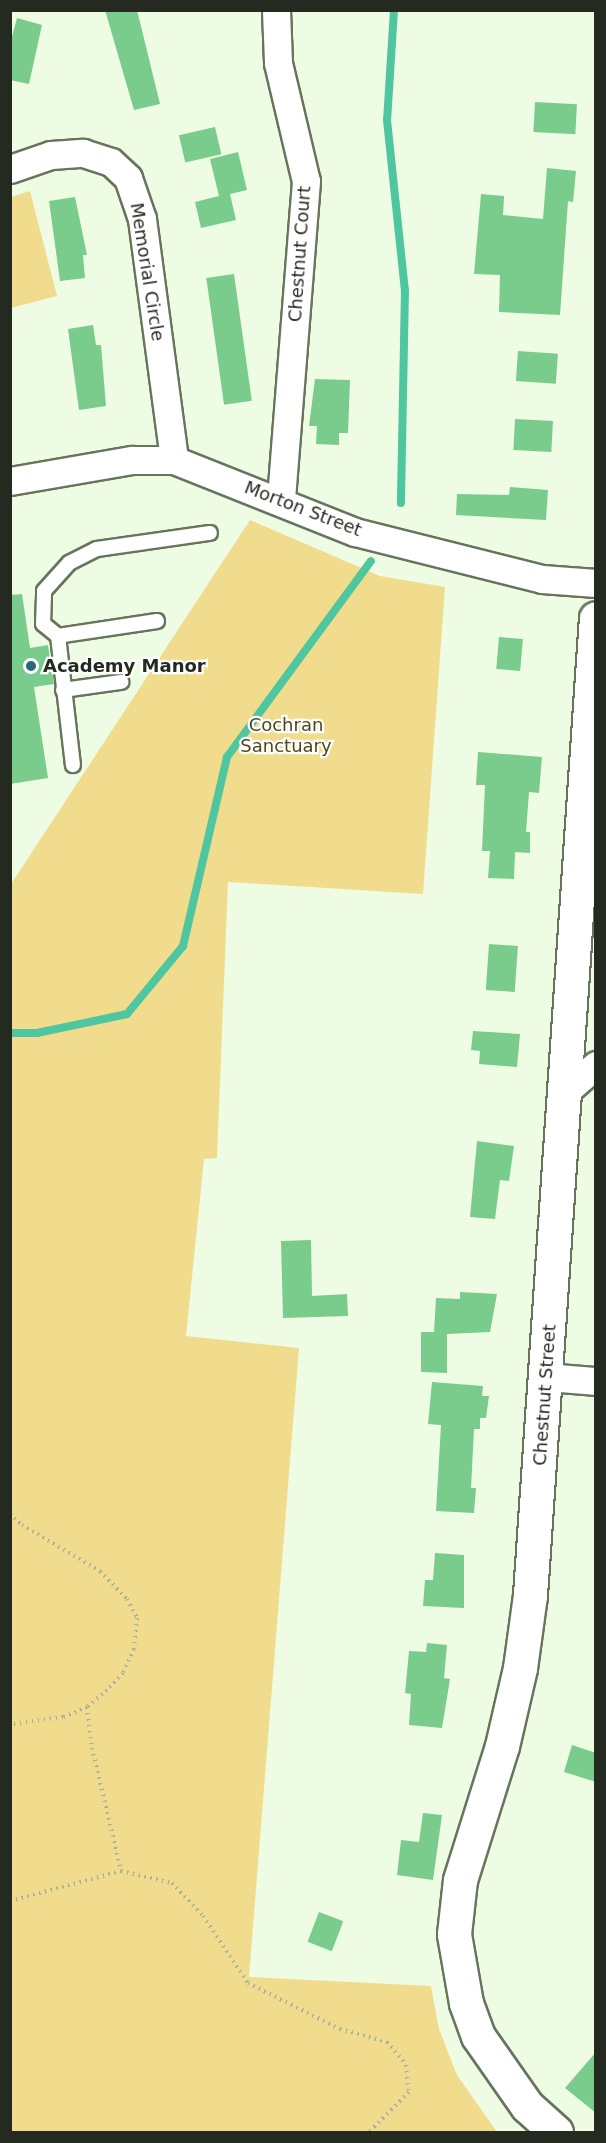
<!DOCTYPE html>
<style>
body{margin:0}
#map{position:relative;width:606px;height:2143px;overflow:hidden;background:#eefce3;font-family:"DejaVu Sans",sans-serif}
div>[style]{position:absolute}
.green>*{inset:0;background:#f1dc8e}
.stream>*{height:8px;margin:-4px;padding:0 4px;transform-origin:4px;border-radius:4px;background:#4ec69f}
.building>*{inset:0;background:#7acc8c;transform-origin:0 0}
.path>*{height:4px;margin-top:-2px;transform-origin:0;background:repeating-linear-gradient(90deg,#a7b29e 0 1.5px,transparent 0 6px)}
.roads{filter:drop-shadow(2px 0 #67745e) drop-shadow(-2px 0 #67745e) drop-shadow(0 2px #67745e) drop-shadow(0 -2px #67745e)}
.lane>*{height:14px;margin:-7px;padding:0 7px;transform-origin:7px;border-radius:7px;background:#fff}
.street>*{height:27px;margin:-13.5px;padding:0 13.5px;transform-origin:13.5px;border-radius:13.5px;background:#fff}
.secondary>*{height:33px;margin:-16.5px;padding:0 16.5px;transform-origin:16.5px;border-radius:16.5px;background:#fff}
.dots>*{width:16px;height:16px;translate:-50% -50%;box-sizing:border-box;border:3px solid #fff;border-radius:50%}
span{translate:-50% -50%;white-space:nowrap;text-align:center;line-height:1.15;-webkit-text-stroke:4.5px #fff;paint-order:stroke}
.street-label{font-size:18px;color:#252a21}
.poi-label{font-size:18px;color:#252a21;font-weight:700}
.left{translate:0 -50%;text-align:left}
.park-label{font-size:18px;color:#51461c}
.frame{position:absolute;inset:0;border:12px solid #252a21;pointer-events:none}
</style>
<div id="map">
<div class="green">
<i style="clip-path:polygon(30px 191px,57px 296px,11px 308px,11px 197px)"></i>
<i style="clip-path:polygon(250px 520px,380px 576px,445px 587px,423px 894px,228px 882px,217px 1158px,204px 1159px,186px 1336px,299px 1348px,249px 1977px,431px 1986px,439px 2029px,457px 2075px,497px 2132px,11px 2132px,11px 884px)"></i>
</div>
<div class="stream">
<i style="left:394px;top:10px;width:110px;rotate:93.6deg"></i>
<i style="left:387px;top:120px;width:171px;rotate:84deg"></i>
<i style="left:405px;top:290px;width:213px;rotate:91.1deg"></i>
<i style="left:10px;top:1033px;width:27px"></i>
<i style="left:37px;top:1033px;width:92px;rotate:-11.9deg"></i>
<i style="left:127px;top:1014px;width:88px;rotate:-50.5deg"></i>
<i style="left:183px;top:946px;width:194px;rotate:-76.9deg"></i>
<i style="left:227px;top:757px;width:243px;rotate:-53.7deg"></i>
</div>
<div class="building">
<i style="clip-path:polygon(105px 10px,137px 10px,160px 104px,134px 110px)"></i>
<i style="clip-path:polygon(17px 18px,42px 25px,29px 84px,10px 80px,10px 44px)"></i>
<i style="left:535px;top:102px;width:42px;height:30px;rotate:3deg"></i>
<i style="left:215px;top:127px;width:28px;height:37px;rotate:77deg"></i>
<i style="clip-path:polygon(238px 152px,247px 190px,230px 194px,236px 220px,201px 228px,195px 202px,219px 196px,210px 159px)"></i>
<i style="clip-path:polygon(547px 168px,576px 171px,573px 202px,568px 201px,560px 315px,499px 312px,500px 275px,474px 274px,481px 194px,504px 196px,503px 215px,543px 219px)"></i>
<i style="clip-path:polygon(75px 197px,87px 255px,83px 255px,85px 278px,60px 281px,49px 201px)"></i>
<i style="left:234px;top:274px;width:128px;height:28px;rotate:82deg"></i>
<i style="clip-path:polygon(93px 325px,96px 345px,101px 345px,106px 406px,79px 410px,68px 329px)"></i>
<i style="left:518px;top:351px;width:40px;height:30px;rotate:4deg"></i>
<i style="clip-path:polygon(315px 379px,350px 380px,348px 433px,339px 433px,339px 445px,316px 444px,317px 426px,309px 426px)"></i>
<i style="left:515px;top:419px;width:38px;height:31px;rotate:3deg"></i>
<i style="clip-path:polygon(510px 487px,548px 490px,546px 520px,456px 515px,457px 494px,509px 495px)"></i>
<i style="clip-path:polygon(22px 594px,30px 648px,48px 645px,54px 684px,34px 687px,48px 778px,10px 784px,10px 595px)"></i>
<i style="left:499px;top:637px;width:24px;height:32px;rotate:5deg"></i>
<i style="clip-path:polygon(478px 752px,542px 757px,539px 793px,529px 792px,526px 832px,530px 832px,530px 853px,515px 852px,514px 879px,488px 878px,490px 851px,482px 851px,485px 785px,476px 785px)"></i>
<i style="left:489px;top:944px;width:29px;height:46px;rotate:4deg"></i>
<i style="clip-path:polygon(473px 1031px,520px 1034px,517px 1067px,479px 1064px,480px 1051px,471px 1050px)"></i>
<i style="clip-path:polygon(477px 1141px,514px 1146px,509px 1181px,500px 1180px,495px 1219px,470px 1217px)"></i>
<i style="clip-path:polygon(311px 1240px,312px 1296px,347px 1294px,348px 1316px,283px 1318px,281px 1241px)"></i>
<i style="clip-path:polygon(460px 1292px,497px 1294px,490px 1332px,447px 1334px,447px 1373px,421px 1372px,421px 1332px,434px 1332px,436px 1298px,460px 1299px)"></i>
<i style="clip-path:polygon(432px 1382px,483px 1386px,482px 1396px,489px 1396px,486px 1418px,480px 1418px,480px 1429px,474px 1429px,471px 1488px,476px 1488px,474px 1513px,436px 1511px,441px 1425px,428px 1424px)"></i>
<i style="clip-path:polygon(435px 1553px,464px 1555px,464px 1608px,423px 1606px,425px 1580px,433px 1580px)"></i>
<i style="clip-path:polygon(427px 1643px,447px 1645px,444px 1678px,450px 1679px,442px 1728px,409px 1725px,411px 1694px,405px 1693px,409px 1651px,426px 1652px)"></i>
<i style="clip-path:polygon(572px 1745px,596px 1753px,596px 1782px,564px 1772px)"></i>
<i style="clip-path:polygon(423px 1813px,442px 1815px,433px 1880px,397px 1875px,401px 1840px,419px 1842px)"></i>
<i style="left:319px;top:1912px;width:26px;height:32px;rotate:21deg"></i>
<i style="clip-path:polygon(596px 2052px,596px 2113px,565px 2088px)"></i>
</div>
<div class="path">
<i style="left:10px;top:1514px;width:16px;rotate:43deg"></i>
<i style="left:22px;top:1525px;width:91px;rotate:30.5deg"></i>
<i style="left:100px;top:1571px;width:39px;rotate:46deg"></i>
<i style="left:127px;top:1599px;width:21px;rotate:62deg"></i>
<i style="left:137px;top:1618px;width:31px;rotate:96deg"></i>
<i style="left:134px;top:1649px;width:26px;rotate:115deg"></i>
<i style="left:123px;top:1673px;width:23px;rotate:133deg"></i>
<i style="left:107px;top:1690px;width:26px;rotate:140deg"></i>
<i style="left:87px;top:1707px;width:26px;rotate:157deg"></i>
<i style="left:63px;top:1717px;width:53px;rotate:172.5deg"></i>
<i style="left:87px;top:1707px;width:41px;rotate:83deg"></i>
<i style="left:92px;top:1748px;width:126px;rotate:76.7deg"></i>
<i style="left:121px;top:1871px;width:52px;rotate:13.2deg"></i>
<i style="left:172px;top:1883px;width:45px;rotate:46.8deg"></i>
<i style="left:203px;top:1916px;width:81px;rotate:56.1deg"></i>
<i style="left:248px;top:1983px;width:103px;rotate:26.6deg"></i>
<i style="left:340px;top:2029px;width:49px;rotate:15.5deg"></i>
<i style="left:387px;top:2042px;width:30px;rotate:50deg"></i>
<i style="left:406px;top:2065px;width:27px;rotate:84deg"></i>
<i style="left:409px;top:2092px;width:57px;rotate:135deg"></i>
<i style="left:10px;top:1901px;width:115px;rotate:-15.1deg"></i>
</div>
<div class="roads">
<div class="lane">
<i style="left:157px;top:621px;width:100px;rotate:171.4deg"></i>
<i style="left:58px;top:636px;width:19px;rotate:-141deg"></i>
<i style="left:43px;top:624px;width:33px;rotate:-88deg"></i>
<i style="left:44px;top:591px;width:38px;rotate:-48deg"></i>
<i style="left:69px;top:563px;width:31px;rotate:-27deg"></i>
<i style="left:97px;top:549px;width:114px;rotate:-8.1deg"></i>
<i style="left:58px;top:636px;width:130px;rotate:83.4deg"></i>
<i style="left:63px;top:690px;width:59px;rotate:-7.9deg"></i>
</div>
<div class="street">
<i style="left:276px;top:10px;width:53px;rotate:87.8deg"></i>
<i style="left:278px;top:63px;width:121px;rotate:76.7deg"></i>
<i style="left:306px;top:181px;width:320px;rotate:94.5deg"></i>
<i style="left:10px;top:169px;width:43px;rotate:-18.9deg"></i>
<i style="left:51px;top:155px;width:32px;rotate:-4deg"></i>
<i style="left:83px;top:153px;width:29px;rotate:18deg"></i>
<i style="left:111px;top:162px;width:23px;rotate:43deg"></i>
<i style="left:128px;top:178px;width:43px;rotate:71.1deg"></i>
<i style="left:142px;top:219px;width:243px;rotate:82.4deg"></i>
<i style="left:10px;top:481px;width:124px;rotate:-9.8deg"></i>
<i style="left:132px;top:460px;width:42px"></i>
<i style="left:174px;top:460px;width:195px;rotate:21.7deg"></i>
<i style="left:355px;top:532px;width:193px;rotate:14.1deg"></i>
<i style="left:542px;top:579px;width:54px;rotate:4.2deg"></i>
<i style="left:565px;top:1092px;width:41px;rotate:-41.1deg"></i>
<i style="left:546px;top:1377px;width:50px;rotate:4.6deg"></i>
</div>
<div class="secondary">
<i style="left:556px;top:2132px;width:39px;rotate:-138deg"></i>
<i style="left:527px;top:2106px;width:85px;rotate:-125deg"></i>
<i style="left:478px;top:2036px;width:35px;rotate:-110deg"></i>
<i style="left:466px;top:2003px;width:70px;rotate:-99.9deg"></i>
<i style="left:454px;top:1934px;width:54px;rotate:-83.7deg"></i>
<i style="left:460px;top:1880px;width:140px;rotate:-72.6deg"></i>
<i style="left:502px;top:1746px;width:80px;rotate:-77deg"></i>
<i style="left:520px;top:1668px;width:74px;rotate:-82.2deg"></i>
<i style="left:530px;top:1595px;width:979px;rotate:-86.14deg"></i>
</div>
</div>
<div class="dots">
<i style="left:31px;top:666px;background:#29687d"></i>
</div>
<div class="street-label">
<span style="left:300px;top:254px;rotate:-86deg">Chestnut Court</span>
<span style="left:147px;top:272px;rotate:81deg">Memorial Circle</span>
<span style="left:303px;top:509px;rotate:21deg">Morton Street</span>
<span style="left:545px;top:1395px;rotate:-86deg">Chestnut Street</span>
</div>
<div class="poi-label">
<span class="left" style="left:43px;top:666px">Academy Manor</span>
</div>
<div class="park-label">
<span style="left:286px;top:736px">Cochran<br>Sanctuary</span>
</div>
<div class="frame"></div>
</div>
